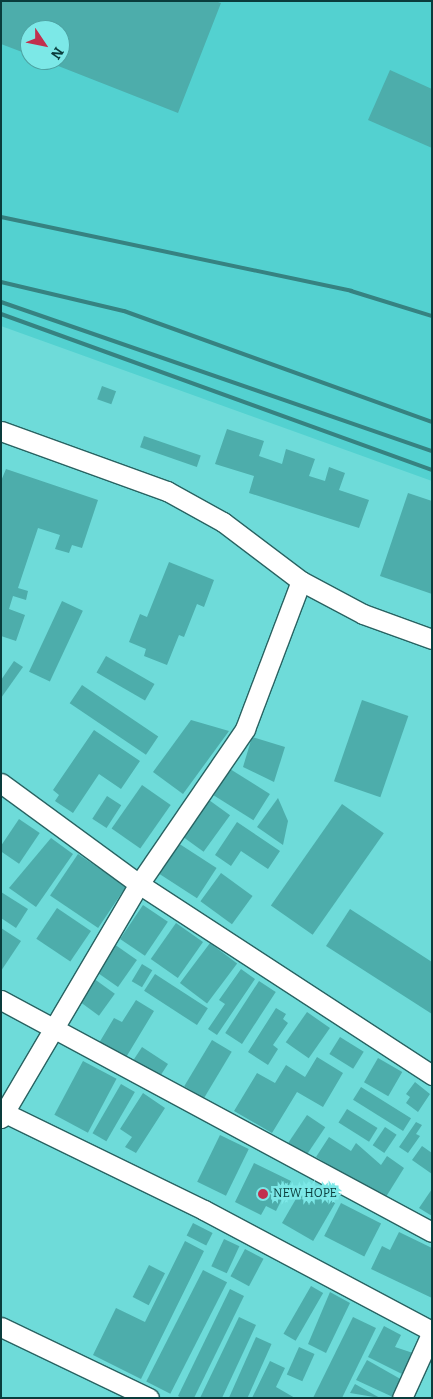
<!DOCTYPE html>
<style>
body{margin:0}
#map{position:relative;width:433px;height:1399px;overflow:hidden;background:#6edbd9;font-family:Bitter,serif}
div>[style]{position:absolute}
.built>*{inset:0;background:#53d1d0}
.building>*{inset:0;background:#4dadab;transform-origin:0 0}
.roads{filter:drop-shadow(1px 0 #296362) drop-shadow(-1px 0 #296362) drop-shadow(0 1px #296362) drop-shadow(0 -1px #296362)}
.minor>*{height:19px;margin:-9.5px;padding:0 9.5px;transform-origin:9.5px;border-radius:9.5px;background:#fff}
.rail>*{height:4px;margin:-2px;padding:0 2px;transform-origin:2px;border-radius:2px;background:#368281}
.dots>*{width:14px;height:14px;translate:-50% -50%;box-sizing:border-box;border:2px solid #7ce8e7;border-radius:50%}
span{translate:-50% -50%;white-space:nowrap;text-align:center;line-height:1.15;-webkit-text-stroke:5px #7ce8e7;paint-order:stroke}
.poi-label{font-size:12px;color:#0a3c3c}
.left{translate:0 -50%;text-align:left}
.frame{position:absolute;inset:0;border:2px solid #0a3c3c;pointer-events:none}
.north{position:absolute;left:20px;top:20px;width:50px;height:50px;box-sizing:border-box;background:#7ce8e7;border:1px solid #4ea3a3;border-radius:50%;rotate:124deg;font-size:14px;font-weight:700;line-height:20px;text-align:center;color:#0a3c3c}
.north::after{content:'';display:block;margin:auto;width:18px;height:22px;background:#c1304e;clip-path:polygon(50% 0,100% 100%,50% 72%,0 100%)}
</style>
<div id="map">
<div class="built">
<i style="clip-path:polygon(evenodd,1px 1px,432px 1px,432px 481px,1px 326px,1px 1px,30px 30px,60px 30px,60px 60px,30px 60px,30px 30px)"></i>
</div>
<div class="building">
<i style="clip-path:polygon(1px 1px,215px 1px,221px 3px,178px 113px,43px 60px,60px 60px,60px 30px,30px 30px,30px 55px,1px 44px)"></i>
<i style="clip-path:polygon(390px 70px,432px 89px,432px 148px,368px 120px)"></i>
<i style="left:102px;top:386px;width:15px;height:14px;rotate:20deg"></i>
<i style="clip-path:polygon(227px 429px,264px 441px,259px 456px,282px 464px,286px 449px,315px 459px,309px 476px,325px 481px,329px 467px,345px 473px,339px 490px,369px 500px,359px 528px,249px 493px,254px 476px,215px 464px)"></i>
<i style="left:144px;top:436px;width:60px;height:12px;rotate:19deg"></i>
<i style="clip-path:polygon(6px 469px,98px 500px,82px 548px,72px 545px,69px 553px,55px 549px,60px 535px,38px 528px,18px 588px,28px 591px,26px 600px,13px 596px,9px 609px,25px 615px,16px 641px,1px 636px,1px 481px)"></i>
<i style="clip-path:polygon(408px 493px,432px 501px,432px 594px,380px 576px)"></i>
<i style="clip-path:polygon(169px 562px,214px 580px,204px 607px,197px 604px,184px 637px,179px 635px,167px 665px,144px 656px,146px 649px,129px 642px,140px 614px,147px 617px)"></i>
<i style="left:62px;top:601px;width:23px;height:78px;rotate:25deg"></i>
<i style="left:106px;top:656px;width:56px;height:19px;rotate:30deg"></i>
<i style="clip-path:polygon(14px 661px,23px 667px,1px 698px,1px 680px)"></i>
<i style="left:82px;top:685px;width:92px;height:22px;rotate:34deg"></i>
<i style="left:362px;top:700px;width:49px;height:86px;rotate:19deg"></i>
<i style="clip-path:polygon(191px 720px,229px 731px,183px 794px,153px 772px)"></i>
<i style="clip-path:polygon(94px 730px,140px 761px,121px 789px,99px 774px,73px 813px,55px 801px,59px 795px,53px 790px)"></i>
<i style="clip-path:polygon(252px 737px,285px 747px,274px 782px,243px 767px)"></i>
<i style="left:230px;top:769px;width:47px;height:31px;rotate:32deg"></i>
<i style="left:142px;top:785px;width:35px;height:53px;rotate:35deg"></i>
<i style="left:107px;top:796px;width:17px;height:27px;rotate:33deg"></i>
<i style="clip-path:polygon(278px 798px,288px 821px,283px 845px,257px 827px)"></i>
<i style="left:209px;top:800px;width:26px;height:45px;rotate:36deg"></i>
<i style="left:342px;top:804px;width:51px;height:124px;rotate:35deg"></i>
<i style="left:19px;top:819px;width:25px;height:37px;rotate:34deg"></i>
<i style="clip-path:polygon(237px 822px,280px 851px,268px 869px,241px 851px,231px 866px,215px 855px)"></i>
<i style="clip-path:polygon(51px 838px,73px 854px,36px 907px,9px 888px)"></i>
<i style="left:178px;top:843px;width:46px;height:36px;rotate:33deg"></i>
<i style="left:78px;top:854px;width:58px;height:50px;rotate:34deg"></i>
<i style="left:221px;top:873px;width:39px;height:35px;rotate:36deg"></i>
<i style="clip-path:polygon(1px 892px,28px 909px,16px 928px,1px 918px)"></i>
<i style="left:143px;top:905px;width:30px;height:41px;rotate:34deg"></i>
<i style="left:57px;top:908px;width:41px;height:37px;rotate:34deg"></i>
<i style="clip-path:polygon(350px 909px,432px 962px,432px 1014px,326px 946px)"></i>
<i style="left:176px;top:923px;width:33px;height:44px;rotate:35deg"></i>
<i style="clip-path:polygon(1px 928px,21px 941px,1px 971px)"></i>
<i style="left:210px;top:943px;width:34px;height:50px;rotate:37deg"></i>
<i style="left:114px;top:944px;width:28px;height:33px;rotate:35deg"></i>
<i style="left:142px;top:964px;width:12px;height:20px;rotate:31deg"></i>
<i style="clip-path:polygon(241px 969px,255px 979px,217px 1035px,208px 1029px,225px 1004px,219px 1000px)"></i>
<i style="left:155px;top:974px;width:63px;height:20px;rotate:33deg"></i>
<i style="left:93px;top:978px;width:27px;height:27px;rotate:36deg"></i>
<i style="left:259px;top:981px;width:20px;height:62px;rotate:33deg"></i>
<i style="clip-path:polygon(136px 1000px,154px 1011px,125px 1059px,99px 1043px,114px 1018px,122px 1022px)"></i>
<i style="clip-path:polygon(276px 1008px,286px 1014px,283px 1019px,288px 1023px,273px 1045px,278px 1049px,268px 1065px,248px 1052px)"></i>
<i style="left:307px;top:1012px;width:28px;height:37px;rotate:35deg"></i>
<i style="left:340px;top:1037px;width:28px;height:20px;rotate:32deg"></i>
<i style="left:212px;top:1040px;width:23px;height:54px;rotate:31deg"></i>
<i style="left:142px;top:1047px;width:31px;height:18px;rotate:33deg"></i>
<i style="clip-path:polygon(317px 1057px,343px 1073px,323px 1107px,297px 1092px,272px 1133px,234px 1111px,257px 1073px,275px 1083px,286px 1065px,305px 1077px)"></i>
<i style="left:378px;top:1058px;width:28px;height:28px;rotate:30deg"></i>
<i style="left:83px;top:1061px;width:38px;height:61px;rotate:28deg"></i>
<i style="clip-path:polygon(415px 1082px,430px 1094px,418px 1112px,406px 1103px,410px 1097px,406px 1094px)"></i>
<i style="left:121px;top:1084px;width:16px;height:57px;rotate:30deg"></i>
<i style="left:361px;top:1087px;width:59px;height:15px;rotate:32deg"></i>
<i style="clip-path:polygon(143px 1093px,165px 1108px,136px 1153px,125px 1147px,132px 1137px,120px 1129px)"></i>
<i style="left:347px;top:1109px;width:36px;height:16px;rotate:32deg"></i>
<i style="left:307px;top:1115px;width:22px;height:34px;rotate:34deg"></i>
<i style="clip-path:polygon(416px 1122px,422px 1125px,416px 1134px,420px 1136px,408px 1153px,399px 1147px)"></i>
<i style="left:385px;top:1127px;width:14px;height:22px;rotate:34deg"></i>
<i style="left:220px;top:1135px;width:32px;height:52px;rotate:26deg"></i>
<i style="clip-path:polygon(329px 1137px,351px 1151px,356px 1143px,381px 1165px,387px 1156px,404px 1168px,384px 1200px,316px 1157px)"></i>
<i style="clip-path:polygon(422px 1146px,432px 1153px,432px 1174px,412px 1160px)"></i>
<i style="clip-path:polygon(254px 1163px,291px 1181px,276px 1211px,266px 1206px,261px 1215px,235px 1202px)"></i>
<i style="left:304px;top:1185px;width:36px;height:44px;rotate:30deg"></i>
<i style="clip-path:polygon(432px 1189px,432px 1216px,419px 1208px)"></i>
<i style="left:341px;top:1203px;width:45px;height:37px;rotate:27deg"></i>
<i style="left:193px;top:1223px;width:22px;height:14px;rotate:27deg"></i>
<i style="clip-path:polygon(399px 1232px,432px 1248px,432px 1298px,371px 1269px,382px 1246px,390px 1250px)"></i>
<i style="left:224px;top:1239px;width:17px;height:30px;rotate:25deg"></i>
<i style="clip-path:polygon(185px 1241px,204px 1251px,141px 1379px,93px 1355px,116px 1308px,145px 1322px)"></i>
<i style="left:245px;top:1249px;width:21px;height:31px;rotate:28deg"></i>
<i style="left:149px;top:1265px;width:18px;height:36px;rotate:27deg"></i>
<i style="left:203px;top:1270px;width:27px;height:125px;rotate:27deg"></i>
<i style="left:311px;top:1286px;width:14px;height:55px;rotate:30deg"></i>
<i style="clip-path:polygon(230px 1289px,244px 1296px,194px 1398px,182px 1398px,178px 1396px)"></i>
<i style="clip-path:polygon(330px 1292px,350px 1303px,326px 1353px,308px 1344px)"></i>
<i style="clip-path:polygon(239px 1317px,256px 1325px,222px 1398px,200px 1398px)"></i>
<i style="clip-path:polygon(353px 1317px,376px 1328px,342px 1398px,313px 1398px)"></i>
<i style="clip-path:polygon(384px 1326px,401px 1335px,395px 1347px,416px 1354px,404px 1375px,368px 1357px)"></i>
<i style="left:256px;top:1337px;width:17px;height:67px;rotate:24deg"></i>
<i style="left:299px;top:1347px;width:17px;height:30px;rotate:24deg"></i>
<i style="clip-path:polygon(367px 1360px,404px 1381px,395px 1398px,356px 1380px)"></i>
<i style="clip-path:polygon(270px 1361px,285px 1368px,276px 1387px,295px 1398px,252px 1398px)"></i>
<i style="clip-path:polygon(355px 1384px,380px 1398px,350px 1393px)"></i>
</div>
<div class="roads">
<div class="minor">
<i style="left:1px;top:431px;width:177px;rotate:19.9deg"></i>
<i style="left:167px;top:491px;width:64px;rotate:29deg"></i>
<i style="left:223px;top:522px;width:98px;rotate:37.1deg"></i>
<i style="left:301px;top:581px;width:70px;rotate:28deg"></i>
<i style="left:363px;top:614px;width:73px;rotate:19.9deg"></i>
<i style="left:1px;top:783px;width:171px;rotate:36.2deg"></i>
<i style="left:139px;top:884px;width:350px;rotate:33.1deg"></i>
<i style="left:1px;top:1000px;width:489px;rotate:28.3deg"></i>
<i style="left:1px;top:1111px;width:226px;rotate:26deg"></i>
<i style="left:204px;top:1210px;width:258px;rotate:28deg"></i>
<i style="left:1px;top:1118px;width:272px;rotate:-59.5deg"></i>
<i style="left:139px;top:884px;width:188px;rotate:-55.6deg"></i>
<i style="left:245px;top:729px;width:158px;rotate:-69.3deg"></i>
<i style="left:1px;top:1327px;width:164px;rotate:25.6deg"></i>
<i style="left:402px;top:1398px;width:72px;rotate:-65.6deg"></i>
</div>
</div>
<div class="rail">
<i style="left:1px;top:217px;width:358px;rotate:11.9deg"></i>
<i style="left:351px;top:291px;width:85px;rotate:17.2deg"></i>
<i style="left:1px;top:282px;width:126px;rotate:13.3deg"></i>
<i style="left:124px;top:311px;width:327px;rotate:19.8deg"></i>
<i style="left:1px;top:302px;width:456px;rotate:19.1deg"></i>
<i style="left:1px;top:314px;width:458px;rotate:19.9deg"></i>
</div>
<div class="dots">
<i style="left:263px;top:1194px;background:#c1304e"></i>
</div>
<div class="poi-label">
<span class="left" style="left:273px;top:1194px">NEW HOPE</span>
</div>
<div class="frame"></div>
<div class="north">N</div>
</div>
